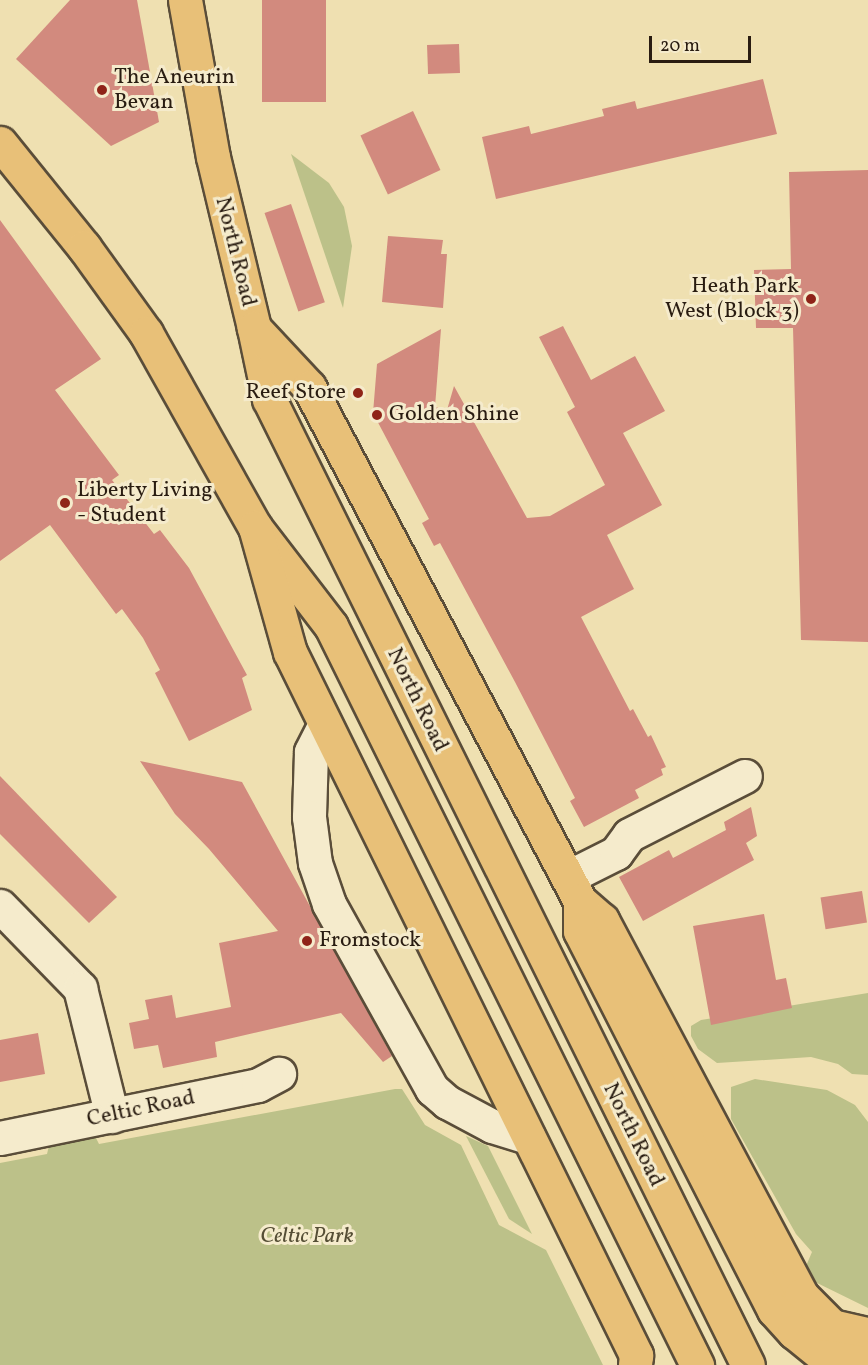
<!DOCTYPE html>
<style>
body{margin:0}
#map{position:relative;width:868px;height:1365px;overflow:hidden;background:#efe0b1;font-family:Vollkorn,serif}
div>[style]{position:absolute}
.green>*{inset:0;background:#bcc189}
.building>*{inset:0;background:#d28a7e;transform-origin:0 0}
.roads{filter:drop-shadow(2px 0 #5a4d39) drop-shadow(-2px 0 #5a4d39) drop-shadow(0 2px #5a4d39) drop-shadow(0 -2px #5a4d39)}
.street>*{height:33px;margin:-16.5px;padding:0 16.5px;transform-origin:16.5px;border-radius:16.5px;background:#f5ebcc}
.primary>*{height:33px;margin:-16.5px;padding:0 16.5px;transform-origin:16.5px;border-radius:16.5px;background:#e8c078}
.highway>*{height:33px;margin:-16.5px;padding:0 16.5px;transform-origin:16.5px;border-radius:16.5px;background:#e8c078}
.dots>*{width:16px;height:16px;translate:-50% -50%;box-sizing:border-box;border:3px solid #f5ebcc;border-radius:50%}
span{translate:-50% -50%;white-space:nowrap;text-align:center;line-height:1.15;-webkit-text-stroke:6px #f5ebcc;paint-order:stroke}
.poi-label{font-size:22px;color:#291c11}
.left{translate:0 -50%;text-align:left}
.right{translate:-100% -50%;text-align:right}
.street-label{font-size:22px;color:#291c11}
.park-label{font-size:22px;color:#554e35;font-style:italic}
.scale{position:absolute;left:649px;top:36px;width:102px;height:27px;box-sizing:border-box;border:3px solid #291c11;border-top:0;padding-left:8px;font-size:18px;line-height:21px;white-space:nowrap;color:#291c11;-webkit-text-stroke:4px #f5ebcc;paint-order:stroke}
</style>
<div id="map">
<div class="green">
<i style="clip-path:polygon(291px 154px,329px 183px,344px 207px,352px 246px,343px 308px)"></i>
<i style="clip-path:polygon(868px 993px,868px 1075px,852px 1074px,838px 1064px,811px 1057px,717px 1063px,698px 1049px,691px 1036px,691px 1026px,701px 1020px)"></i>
<i style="clip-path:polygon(755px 1079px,827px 1090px,855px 1105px,868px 1122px,868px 1308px,809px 1279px,806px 1266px,812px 1252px,796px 1234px,731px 1119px,731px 1087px)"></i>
<i style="clip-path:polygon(395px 1089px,402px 1089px,425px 1125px,461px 1145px,499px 1225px,546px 1250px,603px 1365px,0 1365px,0 1163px,47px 1154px,51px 1137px,93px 1132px,99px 1144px)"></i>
<i style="clip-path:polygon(466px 1136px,488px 1146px,532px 1234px,509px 1219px)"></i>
</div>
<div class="building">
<i style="clip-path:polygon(70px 0,137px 0,159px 122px,111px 146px,16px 59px)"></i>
<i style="left:262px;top:0;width:64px;height:102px"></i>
<i style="left:459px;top:44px;width:29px;height:32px;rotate:88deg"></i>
<i style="clip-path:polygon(763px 79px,777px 134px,496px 199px,482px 137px,529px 126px,531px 134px,604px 116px,602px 109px,635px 101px,637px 109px)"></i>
<i style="left:413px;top:111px;width:65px;height:58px;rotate:65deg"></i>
<i style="clip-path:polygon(868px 170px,868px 642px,801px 640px,793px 328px,756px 328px,754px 270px,791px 269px,789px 172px)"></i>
<i style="left:291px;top:204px;width:104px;height:28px;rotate:71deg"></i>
<i style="clip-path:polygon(0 220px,101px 359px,55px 390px,119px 475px,112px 480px,154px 534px,160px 530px,189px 568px,247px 675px,242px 678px,252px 710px,189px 741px,155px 673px,160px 670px,143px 638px,122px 609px,116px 614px,50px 525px,0 561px)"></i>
<i style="clip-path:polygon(388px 236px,443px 240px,441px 254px,447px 254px,443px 308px,382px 302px)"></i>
<i style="clip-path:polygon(563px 326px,591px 380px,635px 356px,665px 411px,623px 433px,662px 505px,607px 535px,634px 589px,581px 617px,630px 711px,633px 709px,648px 737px,651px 735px,666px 767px,661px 769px,663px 775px,635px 790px,639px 798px,584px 827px,570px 801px,575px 798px,515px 682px,440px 543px,434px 546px,422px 523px,429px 519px,373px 413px,377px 364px,441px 329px,435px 407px,447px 410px,454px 386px,527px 518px,550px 516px,605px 485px,567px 412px,575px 407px,539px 337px)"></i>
<i style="clip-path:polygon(140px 761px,242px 782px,392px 1056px,383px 1062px,341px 1013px,215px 1042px,217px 1057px,163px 1068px,158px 1045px,134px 1049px,129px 1023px,149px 1019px,145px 1000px,172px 995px,176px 1018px,231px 1007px,219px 943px,278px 931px,209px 849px,175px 814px)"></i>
<i style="clip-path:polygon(0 776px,117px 897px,89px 923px,0 834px)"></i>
<i style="clip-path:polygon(751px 807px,757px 836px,746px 843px,754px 860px,643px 921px,619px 877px,669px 850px,673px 858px,726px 830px,724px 822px)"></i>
<i style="left:862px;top:891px;width:32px;height:42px;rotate:81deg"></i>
<i style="clip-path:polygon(764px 914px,776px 980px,786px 978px,792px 1008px,711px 1025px,693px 926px)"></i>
<i style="clip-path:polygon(38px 1033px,45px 1074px,0 1082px,0 1040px)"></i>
</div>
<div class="roads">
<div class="street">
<i style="left:324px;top:726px;width:29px;rotate:117deg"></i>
<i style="left:311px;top:752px;width:65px;rotate:91.8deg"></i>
<i style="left:309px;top:817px;width:46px;rotate:82.6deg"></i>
<i style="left:315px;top:863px;width:43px;rotate:71.1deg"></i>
<i style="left:329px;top:904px;width:212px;rotate:60.9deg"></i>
<i style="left:432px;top:1089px;width:20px;rotate:41deg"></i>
<i style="left:447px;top:1102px;width:51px;rotate:28.1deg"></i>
<i style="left:492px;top:1126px;width:38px;rotate:17deg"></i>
<i style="left:568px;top:877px;width:54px;rotate:-26.6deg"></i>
<i style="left:616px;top:853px;width:22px;rotate:-54deg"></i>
<i style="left:629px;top:835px;width:130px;rotate:-27deg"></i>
<i style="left:0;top:906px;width:115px;rotate:45.7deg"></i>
<i style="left:80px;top:988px;width:132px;rotate:76deg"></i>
<i style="left:0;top:1138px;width:263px;rotate:-11.6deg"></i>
<i style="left:258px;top:1085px;width:24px;rotate:-28deg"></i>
</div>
<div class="primary">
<i style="left:254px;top:328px;width:73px;rotate:78.1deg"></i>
<i style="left:269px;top:399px;width:1078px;rotate:63.63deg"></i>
<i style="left:255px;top:527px;width:125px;rotate:52.5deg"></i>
<i style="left:331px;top:626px;width:825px;rotate:63.65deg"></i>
</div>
<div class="highway">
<i style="left:185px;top:0;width:159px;rotate:79.9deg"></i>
<i style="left:213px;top:157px;width:176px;rotate:76.5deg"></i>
<i style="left:254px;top:328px;width:81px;rotate:47deg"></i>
<i style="left:309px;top:387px;width:581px;rotate:62.2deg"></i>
<i style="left:580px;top:901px;width:29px;rotate:41deg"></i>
<i style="left:602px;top:920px;width:425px;rotate:62deg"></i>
<i style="left:801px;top:1295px;width:44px;rotate:45deg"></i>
<i style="left:832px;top:1326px;width:37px;rotate:13deg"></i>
<i style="left:0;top:143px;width:134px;rotate:51.1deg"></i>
<i style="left:84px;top:247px;width:106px;rotate:54.2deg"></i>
<i style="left:146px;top:333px;width:223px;rotate:60.7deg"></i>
<i style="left:255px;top:527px;width:130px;rotate:74.4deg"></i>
<i style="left:290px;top:652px;width:784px;rotate:63.79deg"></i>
<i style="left:636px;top:1355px;width:10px;rotate:96deg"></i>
<i style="left:580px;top:901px;width:30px;rotate:90deg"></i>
<i style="left:580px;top:931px;width:426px;rotate:62.9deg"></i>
<i style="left:774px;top:1310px;width:30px;rotate:48deg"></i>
<i style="left:794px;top:1332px;width:38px;rotate:39deg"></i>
<i style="left:824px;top:1356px;width:45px;rotate:10.3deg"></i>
</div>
</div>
<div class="dots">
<i style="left:102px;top:90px;background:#8f2418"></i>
<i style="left:811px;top:299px;background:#8f2418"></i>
<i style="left:358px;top:393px;background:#8f2418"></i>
<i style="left:377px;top:415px;background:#8f2418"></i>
<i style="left:65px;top:503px;background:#8f2418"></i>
<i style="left:307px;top:941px;background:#8f2418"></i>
</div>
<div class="poi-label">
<span class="left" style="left:114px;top:90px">The Aneurin<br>Bevan</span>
<span class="right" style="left:799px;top:299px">Heath Park<br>West (Block 3)</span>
<span class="right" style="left:346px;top:393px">Reef Store</span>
<span class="left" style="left:389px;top:415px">Golden Shine</span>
<span class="left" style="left:77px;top:503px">Liberty Living<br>- Student</span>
<span class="left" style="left:319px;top:941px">Fromstock</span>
</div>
<div class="street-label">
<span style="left:235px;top:252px;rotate:76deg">North Road</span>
<span style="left:417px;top:700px;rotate:64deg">North Road</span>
<span style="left:141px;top:1109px;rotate:-12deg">Celtic Road</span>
<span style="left:633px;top:1135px;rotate:64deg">North Road</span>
</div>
<div class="park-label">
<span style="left:307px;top:1237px">Celtic Park</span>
</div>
<div class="scale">20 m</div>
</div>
